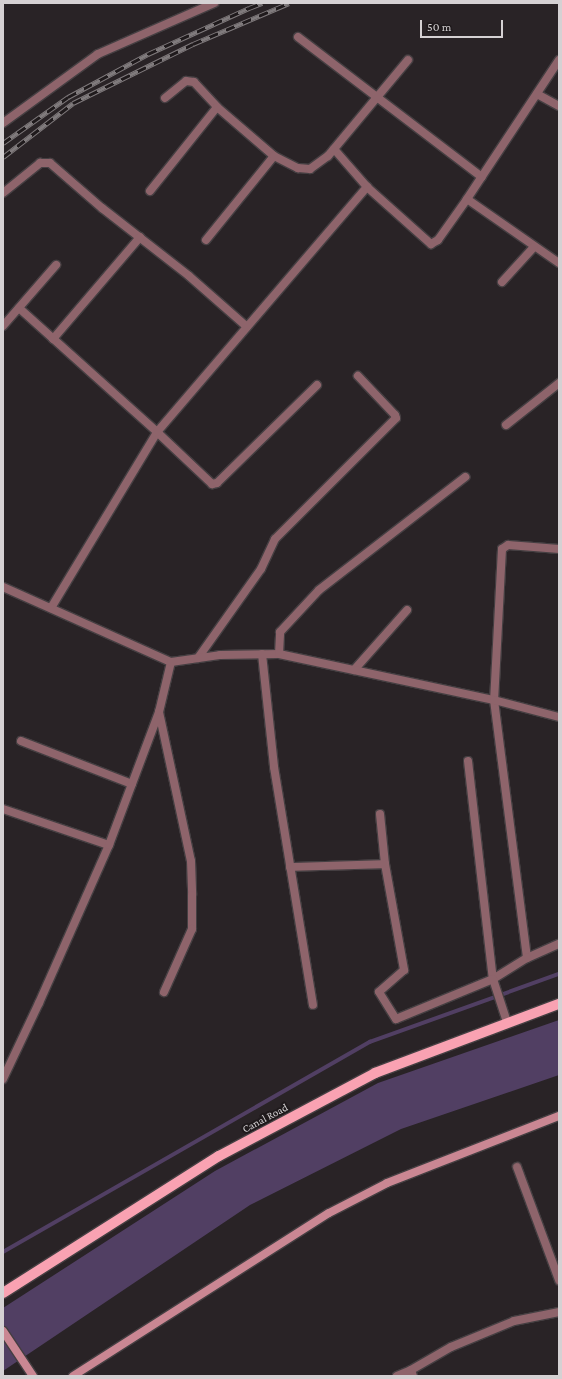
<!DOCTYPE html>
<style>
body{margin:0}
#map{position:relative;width:562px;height:1379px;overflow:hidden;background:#292326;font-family:"Crimson Pro",serif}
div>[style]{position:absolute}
.water>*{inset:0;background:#513f63}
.stream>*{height:3.5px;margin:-1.75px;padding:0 1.75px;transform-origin:1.75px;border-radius:1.75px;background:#513f63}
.roads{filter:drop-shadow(1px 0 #453f42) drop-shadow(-1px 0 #453f42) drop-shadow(0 1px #453f42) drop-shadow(0 -1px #453f42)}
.minor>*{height:8px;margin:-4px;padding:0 4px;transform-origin:4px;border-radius:4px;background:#8e646b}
.tertiary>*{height:8px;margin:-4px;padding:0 4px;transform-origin:4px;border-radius:4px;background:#8e646b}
.secondary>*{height:8px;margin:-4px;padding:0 4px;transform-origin:4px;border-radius:4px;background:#ca8793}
.primary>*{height:10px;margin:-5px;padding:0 5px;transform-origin:5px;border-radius:5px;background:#f9a2b2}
.rail>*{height:4.5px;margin-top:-2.25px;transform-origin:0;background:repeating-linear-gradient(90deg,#1f1a1c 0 9px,#807b7d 0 18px);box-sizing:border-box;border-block:1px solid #807b7d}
span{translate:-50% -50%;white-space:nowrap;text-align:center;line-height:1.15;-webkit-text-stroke:4px #1f1a1c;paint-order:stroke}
.street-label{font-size:11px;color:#d5d1d3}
.frame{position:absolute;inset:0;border:4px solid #d5d1d3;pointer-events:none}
.scale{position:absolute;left:420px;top:20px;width:83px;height:18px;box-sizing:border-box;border:2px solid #d5d1d3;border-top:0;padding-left:5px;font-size:12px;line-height:14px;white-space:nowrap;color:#d5d1d3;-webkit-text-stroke:3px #1f1a1c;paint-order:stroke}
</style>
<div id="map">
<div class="water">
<i style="clip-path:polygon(559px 1020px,559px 1075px,401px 1129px,250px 1205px,3px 1371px,3px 1308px,215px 1171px,378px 1083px)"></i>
</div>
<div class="stream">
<i style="left:3px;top:1252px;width:423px;rotate:-29.8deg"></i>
<i style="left:370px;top:1042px;width:201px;rotate:-19.8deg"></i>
</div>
<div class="roads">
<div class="minor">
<i style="left:298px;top:37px;width:231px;rotate:37.3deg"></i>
<i style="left:559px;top:60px;width:167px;rotate:123.5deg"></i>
<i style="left:467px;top:199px;width:112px;rotate:34.8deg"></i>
<i style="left:537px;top:94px;width:25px;rotate:29deg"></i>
<i style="left:165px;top:98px;width:27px;rotate:-39deg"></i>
<i style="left:186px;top:81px;width:8px;rotate:7deg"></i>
<i style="left:194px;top:82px;width:34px;rotate:47deg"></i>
<i style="left:217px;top:107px;width:75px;rotate:40.7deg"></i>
<i style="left:3px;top:123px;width:117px;rotate:-36deg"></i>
<i style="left:98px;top:54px;width:127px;rotate:-23.7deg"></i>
<i style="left:334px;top:149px;width:50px;rotate:49deg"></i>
<i style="left:150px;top:191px;width:107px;rotate:-51.4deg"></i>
<i style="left:3px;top:193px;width:48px;rotate:-39deg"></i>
<i style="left:40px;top:163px;width:10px"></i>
<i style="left:50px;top:163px;width:69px;rotate:40.9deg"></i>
<i style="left:102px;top:208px;width:110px;rotate:38deg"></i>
<i style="left:189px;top:276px;width:77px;rotate:41.3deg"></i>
<i style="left:206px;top:240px;width:108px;rotate:-51deg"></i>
<i style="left:274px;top:156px;width:27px;rotate:27deg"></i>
<i style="left:298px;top:168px;width:12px;rotate:5deg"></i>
<i style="left:310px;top:169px;width:22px;rotate:-36deg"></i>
<i style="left:328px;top:156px;width:125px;rotate:-50.2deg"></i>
<i style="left:502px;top:282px;width:47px;rotate:-47.6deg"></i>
<i style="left:19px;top:308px;width:186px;rotate:41.9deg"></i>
<i style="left:157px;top:432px;width:76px;rotate:43.4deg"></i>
<i style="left:212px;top:484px;width:5px;rotate:-11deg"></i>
<i style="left:217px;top:483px;width:140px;rotate:-44.4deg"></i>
<i style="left:3px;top:326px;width:81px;rotate:-49deg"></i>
<i style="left:53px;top:339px;width:134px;rotate:-49.5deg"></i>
<i style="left:506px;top:425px;width:68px;rotate:-38.4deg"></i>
<i style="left:559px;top:549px;width:51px;rotate:-175.5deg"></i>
<i style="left:508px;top:545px;width:7px;rotate:146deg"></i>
<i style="left:502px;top:549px;width:151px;rotate:93deg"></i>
<i style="left:494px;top:700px;width:260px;rotate:82.7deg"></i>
<i style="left:527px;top:958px;width:35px;rotate:-24deg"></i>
<i style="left:51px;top:608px;width:205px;rotate:-58.9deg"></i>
<i style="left:157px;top:432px;width:323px;rotate:-49.4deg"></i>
<i style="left:367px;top:187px;width:86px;rotate:41.7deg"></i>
<i style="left:431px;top:244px;width:8px;rotate:-30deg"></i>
<i style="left:438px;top:240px;width:50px;rotate:-54.7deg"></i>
<i style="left:262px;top:654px;width:114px;rotate:83.9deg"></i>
<i style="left:274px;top:767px;width:241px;rotate:80.7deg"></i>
<i style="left:279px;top:654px;width:22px;rotate:-87deg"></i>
<i style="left:280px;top:632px;width:57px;rotate:-47.1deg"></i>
<i style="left:319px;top:590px;width:185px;rotate:-37.7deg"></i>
<i style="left:198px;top:658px;width:109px;rotate:-54.7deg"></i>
<i style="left:261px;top:569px;width:33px;rotate:-65deg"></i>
<i style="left:275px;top:539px;width:171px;rotate:-45deg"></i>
<i style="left:396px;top:418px;width:3px;rotate:-108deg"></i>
<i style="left:395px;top:415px;width:54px;rotate:-133.5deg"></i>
<i style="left:354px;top:670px;width:80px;rotate:-48.5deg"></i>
<i style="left:159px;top:712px;width:152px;rotate:77.9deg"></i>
<i style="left:191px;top:861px;width:34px;rotate:88deg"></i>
<i style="left:192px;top:895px;width:34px;rotate:90deg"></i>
<i style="left:192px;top:929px;width:69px;rotate:114deg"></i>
<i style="left:21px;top:741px;width:119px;rotate:21.2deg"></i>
<i style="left:468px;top:761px;width:219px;rotate:83.5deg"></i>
<i style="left:493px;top:979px;width:40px;rotate:-32deg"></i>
<i style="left:3px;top:809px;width:112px;rotate:18.8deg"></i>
<i style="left:380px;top:814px;width:50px;rotate:84.3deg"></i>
<i style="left:385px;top:864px;width:108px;rotate:79.8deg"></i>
<i style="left:404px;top:970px;width:33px;rotate:139deg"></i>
<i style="left:379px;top:992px;width:32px;rotate:58deg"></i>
<i style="left:396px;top:1019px;width:105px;rotate:-22.4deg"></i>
<i style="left:493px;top:979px;width:45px;rotate:72deg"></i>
<i style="left:290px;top:867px;width:95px;rotate:-1.8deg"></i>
<i style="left:3px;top:1079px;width:84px;rotate:-64.7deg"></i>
<i style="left:39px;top:1003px;width:173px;rotate:-66.1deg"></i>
<i style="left:109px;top:845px;width:142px;rotate:-69.4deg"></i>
<i style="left:159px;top:712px;width:51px;rotate:-76.5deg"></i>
<i style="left:517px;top:1167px;width:121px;rotate:69.6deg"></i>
<i style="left:411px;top:1370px;width:6px;rotate:72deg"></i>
</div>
<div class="tertiary">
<i style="left:3px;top:587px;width:184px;rotate:24.1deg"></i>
<i style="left:171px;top:662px;width:49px;rotate:-8.1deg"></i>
<i style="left:220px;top:655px;width:59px;rotate:-1deg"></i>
<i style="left:279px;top:654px;width:220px;rotate:12.1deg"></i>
<i style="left:494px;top:700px;width:67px;rotate:14.7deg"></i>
<i style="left:397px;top:1376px;width:15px;rotate:-23deg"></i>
<i style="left:411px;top:1370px;width:46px;rotate:-29.9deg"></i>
<i style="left:451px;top:1347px;width:68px;rotate:-22.4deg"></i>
<i style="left:514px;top:1321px;width:46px;rotate:-11.3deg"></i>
</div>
<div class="secondary">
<i style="left:3px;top:1331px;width:54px;rotate:56.3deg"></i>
<i style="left:73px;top:1376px;width:303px;rotate:-32.5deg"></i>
<i style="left:329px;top:1213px;width:65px;rotate:-27.3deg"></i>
<i style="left:387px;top:1183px;width:185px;rotate:-21.3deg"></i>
</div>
<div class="primary">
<i style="left:3px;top:1293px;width:256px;rotate:-32.4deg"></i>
<i style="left:219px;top:1156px;width:177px;rotate:-28deg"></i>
<i style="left:375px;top:1073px;width:197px;rotate:-20.6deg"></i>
</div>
</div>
<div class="rail">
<i style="left:3px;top:143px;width:80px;rotate:-35.3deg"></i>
<i style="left:68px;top:97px;width:91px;rotate:-28.3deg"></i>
<i style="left:148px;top:54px;width:111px;rotate:-24.5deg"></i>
<i style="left:249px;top:8px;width:14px;rotate:-21deg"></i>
<i style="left:3px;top:157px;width:88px;rotate:-37.6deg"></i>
<i style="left:73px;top:103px;width:134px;rotate:-26.2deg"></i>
<i style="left:193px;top:44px;width:104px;rotate:-23.1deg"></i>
</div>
<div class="street-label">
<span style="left:265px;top:1118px;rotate:-28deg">Canal Road</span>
</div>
<div class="frame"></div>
<div class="scale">50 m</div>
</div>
